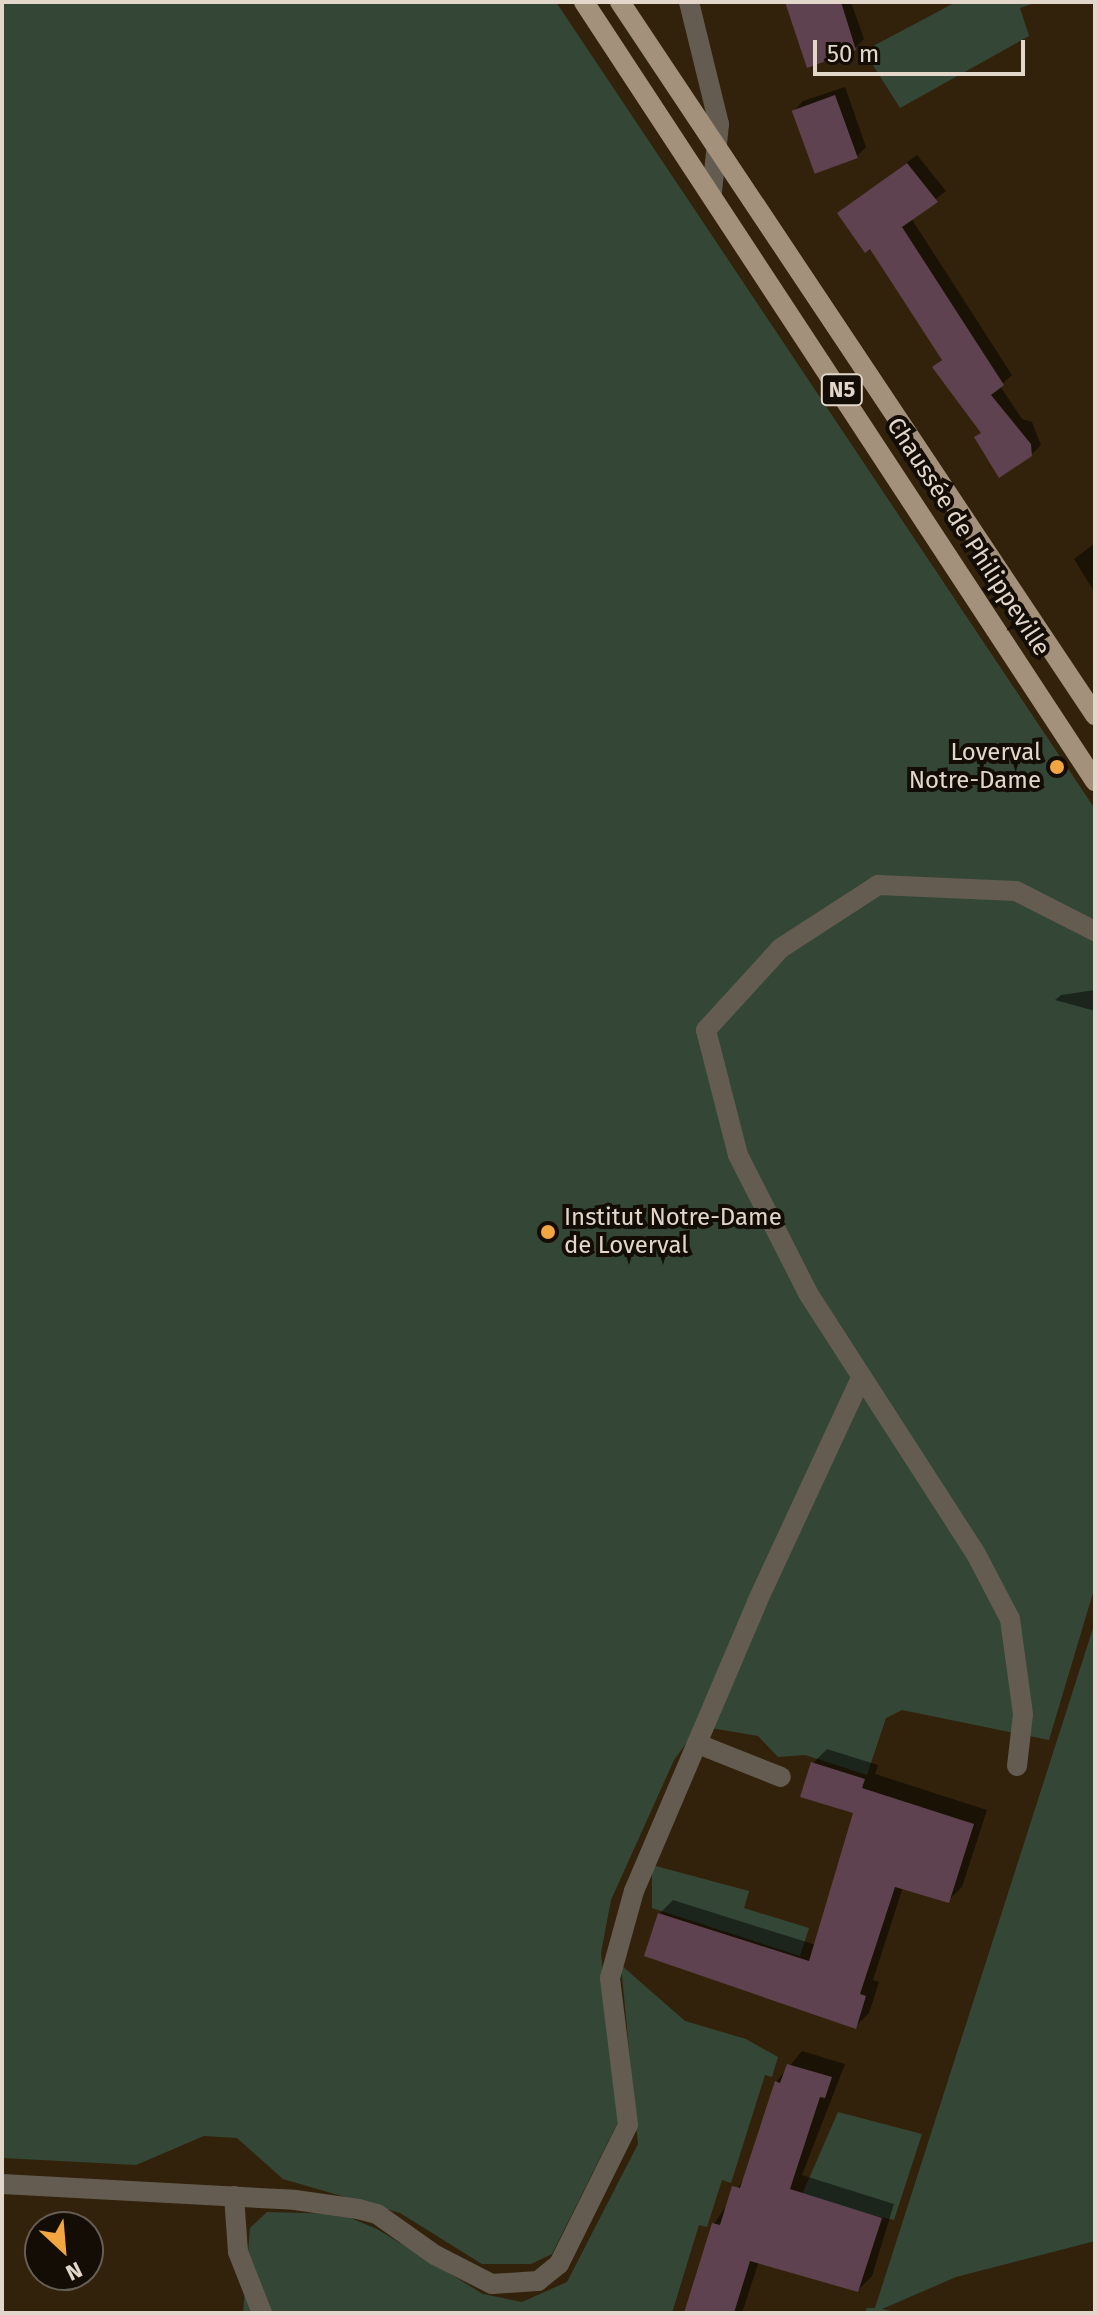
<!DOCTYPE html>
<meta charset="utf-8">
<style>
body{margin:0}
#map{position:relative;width:1097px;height:2315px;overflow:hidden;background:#32220b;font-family:"Fira Sans",sans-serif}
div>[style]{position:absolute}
.green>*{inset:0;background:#344736}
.shadow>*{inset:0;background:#0007}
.building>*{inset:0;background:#5f4250;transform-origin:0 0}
.minor>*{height:20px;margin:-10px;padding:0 10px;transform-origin:10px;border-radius:10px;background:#645c51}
.major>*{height:20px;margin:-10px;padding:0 10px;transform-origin:10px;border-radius:10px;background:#a3917c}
.dots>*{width:22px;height:22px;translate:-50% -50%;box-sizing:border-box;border:4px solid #140d05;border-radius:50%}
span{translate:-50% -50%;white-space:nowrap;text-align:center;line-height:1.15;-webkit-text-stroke:8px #140d05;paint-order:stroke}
.shield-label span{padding:2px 6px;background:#140d05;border:2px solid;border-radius:6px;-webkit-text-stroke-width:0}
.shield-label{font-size:22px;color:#e2d7ca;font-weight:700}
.street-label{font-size:24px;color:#e2d7ca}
.poi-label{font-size:24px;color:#e2d7ca}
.right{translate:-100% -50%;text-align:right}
.left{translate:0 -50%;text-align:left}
.frame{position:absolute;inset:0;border:4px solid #e2d7ca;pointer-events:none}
.north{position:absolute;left:24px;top:2211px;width:80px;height:80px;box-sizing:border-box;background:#140d05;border:2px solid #665e54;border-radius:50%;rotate:154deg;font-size:22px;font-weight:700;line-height:32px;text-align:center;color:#e2d7ca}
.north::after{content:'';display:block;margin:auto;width:28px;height:36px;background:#f2a541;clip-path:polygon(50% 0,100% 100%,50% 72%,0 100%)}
.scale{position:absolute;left:813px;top:40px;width:212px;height:36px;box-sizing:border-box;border:4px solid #e2d7ca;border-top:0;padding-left:10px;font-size:24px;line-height:28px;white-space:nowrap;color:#e2d7ca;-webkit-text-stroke:6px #140d05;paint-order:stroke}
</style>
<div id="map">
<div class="green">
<i style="clip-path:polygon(2px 2px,556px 2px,1095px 809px,1095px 1586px,1049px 1740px,902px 1710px,886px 1718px,867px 1775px,805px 1755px,778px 1757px,758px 1736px,699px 1726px,674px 1760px,611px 1900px,601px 1953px,619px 2120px,552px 2254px,531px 2264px,482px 2264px,400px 2213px,283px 2179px,237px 2138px,204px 2136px,136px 2165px,2px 2158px)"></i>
<i style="clip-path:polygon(956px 2px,1038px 2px,1020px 8px,1029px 36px,900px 108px,864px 51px)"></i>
<i style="clip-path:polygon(1095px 1622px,1095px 2241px,956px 2277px,882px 2309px,901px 2313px,865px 2313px,867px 2308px,875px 2308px)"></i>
<i style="clip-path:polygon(652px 1865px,749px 1891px,744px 1908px,809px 1928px,800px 1956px,652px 1908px)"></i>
<i style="clip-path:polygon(621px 1965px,685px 2021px,746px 2039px,778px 2057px,772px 2077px,765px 2075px,731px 2183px,722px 2180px,707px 2227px,699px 2225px,672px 2313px,243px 2313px,250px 2228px,267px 2212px,341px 2214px,377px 2229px,483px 2294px,522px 2302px,567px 2282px,638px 2144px)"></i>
<i style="clip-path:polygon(838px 2112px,922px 2134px,894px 2220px,800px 2199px)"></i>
</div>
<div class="shadow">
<i style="clip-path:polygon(787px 2px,851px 2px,864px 39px,855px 48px)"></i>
<i style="clip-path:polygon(845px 87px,866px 147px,857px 156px,794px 111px,803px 101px)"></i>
<i style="clip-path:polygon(917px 155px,946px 191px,911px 218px,1012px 375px,1000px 386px,1022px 419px,1032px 422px,1041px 445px,1031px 455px,977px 437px,982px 432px,934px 367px,943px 358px,871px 246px,839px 213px)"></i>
<i style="clip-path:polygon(1095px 543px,1095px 593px,1074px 559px)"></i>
<i style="clip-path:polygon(1095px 990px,1095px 1011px,1055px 1000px,1061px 995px)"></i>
<i style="clip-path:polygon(827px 1749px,878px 1765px,875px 1774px,987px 1810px,962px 1887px,948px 1901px,903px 1887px,873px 1980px,879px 1982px,869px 2013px,855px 2027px,659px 1914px,673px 1900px,816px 1945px,855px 1812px,813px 1763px)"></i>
<i style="clip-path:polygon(802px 2051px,845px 2064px,802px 2175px,894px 2204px,872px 2276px,858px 2290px,759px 2261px,742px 2313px,686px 2313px,714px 2224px,747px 2174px,776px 2082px)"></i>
</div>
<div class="building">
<i style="clip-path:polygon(785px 2px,841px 2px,856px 50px,807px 68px)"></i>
<i style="left:835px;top:95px;width:67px;height:46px;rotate:70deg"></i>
<i style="clip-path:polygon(907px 163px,938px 202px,902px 227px,1004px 385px,991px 395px,1031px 444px,1032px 456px,999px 478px,974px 437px,981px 433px,932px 367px,942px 360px,870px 249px,865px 253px,837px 213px)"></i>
<i style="clip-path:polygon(811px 1762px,865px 1779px,862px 1788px,974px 1824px,949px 1903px,895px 1887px,860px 1994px,866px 1996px,856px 2029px,644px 1956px,658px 1913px,809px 1961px,853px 1813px,800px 1797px)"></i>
<i style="clip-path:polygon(787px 2064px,832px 2077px,825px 2098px,820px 2097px,790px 2189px,882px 2218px,858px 2292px,750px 2261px,734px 2313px,684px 2313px,712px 2223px,720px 2225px,732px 2186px,740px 2188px,775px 2081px,780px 2083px)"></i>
</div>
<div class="minor">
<i style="left:689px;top:2px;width:126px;rotate:76.2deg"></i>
<i style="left:719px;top:124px;width:68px;rotate:95.9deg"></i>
<i style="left:698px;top:1744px;width:89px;rotate:21.7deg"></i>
<i style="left:1017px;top:1766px;width:52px;rotate:-83.4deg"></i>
<i style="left:1023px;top:1714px;width:96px;rotate:-97.8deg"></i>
<i style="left:1010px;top:1619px;width:73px;rotate:-117.6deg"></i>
<i style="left:976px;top:1554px;width:310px;rotate:-122.8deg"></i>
<i style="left:808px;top:1293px;width:155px;rotate:-116.9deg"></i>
<i style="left:738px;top:1155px;width:129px;rotate:-104.4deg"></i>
<i style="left:706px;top:1030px;width:111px;rotate:-47.6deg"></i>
<i style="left:781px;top:948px;width:116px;rotate:-33deg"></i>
<i style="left:878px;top:885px;width:138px;rotate:2.5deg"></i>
<i style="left:1016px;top:891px;width:89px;rotate:26.9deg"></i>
<i style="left:2px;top:2184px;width:293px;rotate:3.1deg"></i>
<i style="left:295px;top:2200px;width:64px;rotate:8.1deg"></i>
<i style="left:358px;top:2209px;width:20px;rotate:15deg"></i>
<i style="left:377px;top:2214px;width:71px;rotate:35.3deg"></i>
<i style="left:435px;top:2255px;width:64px;rotate:27deg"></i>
<i style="left:492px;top:2284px;width:46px;rotate:-3.7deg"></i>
<i style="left:538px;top:2281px;width:27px;rotate:-39deg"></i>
<i style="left:559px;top:2264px;width:155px;rotate:-63.6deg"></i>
<i style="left:628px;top:2125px;width:148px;rotate:-97deg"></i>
<i style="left:610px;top:1978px;width:90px;rotate:-74.6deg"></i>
<i style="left:634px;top:1891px;width:314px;rotate:-66.9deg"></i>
<i style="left:757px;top:1602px;width:247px;rotate:-65.1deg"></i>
<i style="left:234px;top:2196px;width:56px;rotate:85.9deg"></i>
<i style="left:238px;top:2252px;width:66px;rotate:68.5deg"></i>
</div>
<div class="major">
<i style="left:584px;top:2px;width:932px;rotate:56.74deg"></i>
<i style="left:620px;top:2px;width:857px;rotate:56.33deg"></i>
</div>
<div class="dots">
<i style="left:1057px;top:767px;background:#f2a541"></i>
<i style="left:548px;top:1232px;background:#f2a541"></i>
</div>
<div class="shield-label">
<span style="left:842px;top:390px">N5</span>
</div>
<div class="street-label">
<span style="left:968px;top:537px;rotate:57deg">Chaussée de Philippeville</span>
</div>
<div class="poi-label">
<span class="right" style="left:1041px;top:767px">Loverval<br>Notre-Dame</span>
<span class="left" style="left:564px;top:1232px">Institut Notre-Dame<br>de Loverval</span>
</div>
<div class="frame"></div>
<div class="north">N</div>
<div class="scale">50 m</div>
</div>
